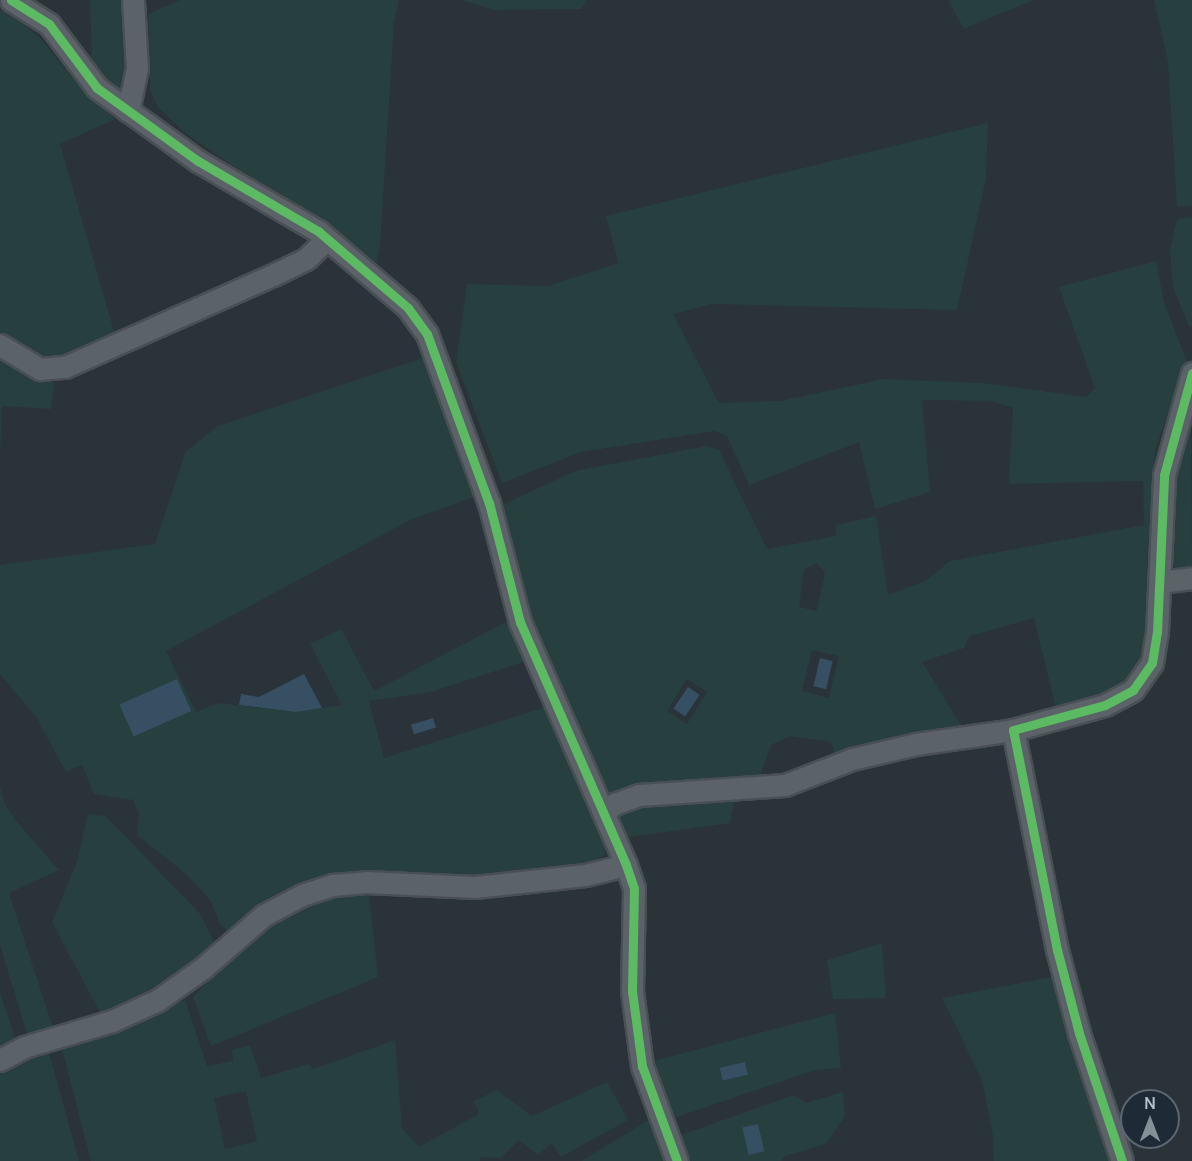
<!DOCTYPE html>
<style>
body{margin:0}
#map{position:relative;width:1192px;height:1161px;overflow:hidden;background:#2a333a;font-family:Manrope,sans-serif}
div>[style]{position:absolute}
.green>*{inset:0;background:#273f3f}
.water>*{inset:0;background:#374f63;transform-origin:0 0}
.roads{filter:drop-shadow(2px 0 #494f54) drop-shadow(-2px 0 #494f54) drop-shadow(0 2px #494f54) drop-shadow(0 -2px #494f54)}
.minor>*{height:21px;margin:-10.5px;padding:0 10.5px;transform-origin:10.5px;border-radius:10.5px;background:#5b6268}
.cycleway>*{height:9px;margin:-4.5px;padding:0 4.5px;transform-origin:4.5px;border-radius:4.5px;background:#5cba63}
span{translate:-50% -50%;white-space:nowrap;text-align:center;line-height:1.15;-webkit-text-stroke:6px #1e2a35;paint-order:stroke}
.north{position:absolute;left:1120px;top:1089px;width:60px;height:60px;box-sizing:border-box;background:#1e2a35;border:2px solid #5a6671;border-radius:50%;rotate:0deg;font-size:16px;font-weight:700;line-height:24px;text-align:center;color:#b5c0ca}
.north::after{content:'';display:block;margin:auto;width:21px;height:27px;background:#848f98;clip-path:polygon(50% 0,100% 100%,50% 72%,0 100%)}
</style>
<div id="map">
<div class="green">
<i style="clip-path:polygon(90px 0,127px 0,130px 70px,122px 99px,83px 62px,92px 54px)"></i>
<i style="clip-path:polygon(180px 0,399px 0,394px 22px,380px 245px,375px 269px,325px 228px,185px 133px,158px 107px,150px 90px,148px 14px)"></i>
<i style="clip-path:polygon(461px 0,587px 0,581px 9px,495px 10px)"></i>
<i style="clip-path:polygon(948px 0,1033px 0,964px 29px)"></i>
<i style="clip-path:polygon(1154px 0,1192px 0,1192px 206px,1177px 206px,1168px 61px)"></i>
<i style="clip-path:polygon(0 10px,12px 14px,40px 38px,84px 92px,115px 119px,60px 144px,116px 338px,56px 363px,37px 362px,0 332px)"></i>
<i style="clip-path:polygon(evenodd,988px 123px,986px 178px,957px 310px,712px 304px,673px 314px,719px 403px,780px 401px,884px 379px,983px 383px,1086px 397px,1095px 388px,1059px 287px,1156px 261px,1164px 302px,1187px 362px,1183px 388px,1169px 411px,1155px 451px,1147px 661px,1124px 689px,1056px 708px,1034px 618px,970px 636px,964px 648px,922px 662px,964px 730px,837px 759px,831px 742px,790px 736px,771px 745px,759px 779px,606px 798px,525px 623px,500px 506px,575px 471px,707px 446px,719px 450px,767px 549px,836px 536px,836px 525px,876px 516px,888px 595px,927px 580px,950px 561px,1144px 525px,1143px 481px,1009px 484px,1013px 408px,992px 401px,922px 400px,930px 492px,875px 509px,859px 442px,749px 485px,727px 436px,714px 431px,581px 452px,502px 483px,456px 362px,467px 284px,548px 286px,618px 263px,620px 268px,606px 216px,988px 123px,816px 563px,825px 572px,817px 611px,799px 607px,804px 570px,816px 563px,988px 123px,812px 650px,839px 656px,829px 698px,802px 691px,812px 650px,988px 123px,687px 679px,707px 692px,687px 724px,667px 711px,687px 679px)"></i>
<i style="clip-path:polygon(1192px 217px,1192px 326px,1189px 326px,1173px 287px,1170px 249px,1177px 219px)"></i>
<i style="clip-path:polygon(0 354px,33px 379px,54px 382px,51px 409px,2px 406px,0 460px)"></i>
<i style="clip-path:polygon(423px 358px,474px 497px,412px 519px,166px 651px,196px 712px,218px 703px,296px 712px,342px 705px,310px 644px,341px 629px,374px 691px,508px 621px,523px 662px,431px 692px,369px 701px,384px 758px,546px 707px,606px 839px,605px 854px,590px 865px,478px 881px,370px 878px,230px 932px,221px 926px,211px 901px,186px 874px,137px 835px,139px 815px,133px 800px,94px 794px,82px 765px,66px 772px,36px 717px,0 674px,0 565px,155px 544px,186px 451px,218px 426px)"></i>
<i style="clip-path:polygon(1191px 423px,1192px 567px,1177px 571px,1170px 560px,1172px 467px)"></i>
<i style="clip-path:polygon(0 786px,4px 803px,17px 822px,59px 870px,9px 893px,54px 1031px,28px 1037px,0 945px)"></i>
<i style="clip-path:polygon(733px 793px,783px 795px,734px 802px,730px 823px,622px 838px,614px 816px,621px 810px)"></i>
<i style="clip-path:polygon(88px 814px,105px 816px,129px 840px,200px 914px,214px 942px,207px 957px,160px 993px,101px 1014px,52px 922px,77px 862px)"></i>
<i style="clip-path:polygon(369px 893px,378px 977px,211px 1046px,193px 997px,222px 966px,270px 926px,306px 907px,337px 896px)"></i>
<i style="clip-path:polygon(882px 943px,886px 998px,833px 999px,827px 960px)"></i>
<i style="clip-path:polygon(1052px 977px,1067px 1023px,1114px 1161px,994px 1161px,993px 1136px,982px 1080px,942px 998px)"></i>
<i style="clip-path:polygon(0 993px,18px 1046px,0 1055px)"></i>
<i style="clip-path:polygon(evenodd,185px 1000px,207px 1066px,233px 1061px,232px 1050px,250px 1045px,261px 1078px,309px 1064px,313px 1069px,395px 1040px,402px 1128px,419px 1147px,479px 1114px,474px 1101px,497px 1090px,532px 1116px,607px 1082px,628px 1120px,561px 1157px,552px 1143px,538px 1155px,519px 1140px,501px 1158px,481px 1157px,480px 1161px,91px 1161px,61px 1045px,185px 1000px,246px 1091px,257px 1141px,225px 1149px,214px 1098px,246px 1091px)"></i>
<i style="clip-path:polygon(835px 1013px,841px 1068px,815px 1070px,671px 1119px,650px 1062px)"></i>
<i style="clip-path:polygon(48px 1049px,79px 1161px,0 1161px,0 1072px)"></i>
<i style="clip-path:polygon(843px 1092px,845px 1116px,826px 1144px,785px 1156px,781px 1161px,686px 1161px,678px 1136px,794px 1095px,806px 1103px)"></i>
<i style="clip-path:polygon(649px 1120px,669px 1161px,581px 1161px)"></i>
</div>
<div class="water">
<i style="left:820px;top:658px;width:13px;height:29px;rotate:13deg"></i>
<i style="clip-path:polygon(304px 674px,322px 708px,296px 712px,239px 705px,241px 694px,259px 697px)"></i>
<i style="left:177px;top:679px;width:35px;height:63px;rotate:66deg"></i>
<i style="left:688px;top:687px;width:14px;height:26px;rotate:34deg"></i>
<i style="left:433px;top:718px;width:10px;height:23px;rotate:73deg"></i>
<i style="left:745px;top:1062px;width:13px;height:26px;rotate:77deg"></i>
<i style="left:758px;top:1124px;width:28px;height:16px;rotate:77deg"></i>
</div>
<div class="roads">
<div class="minor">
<i style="left:11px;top:0;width:45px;rotate:32.3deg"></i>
<i style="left:49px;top:24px;width:80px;rotate:53.1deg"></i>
<i style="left:97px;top:88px;width:125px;rotate:35.9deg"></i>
<i style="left:198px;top:161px;width:139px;rotate:30.3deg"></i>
<i style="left:318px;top:231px;width:118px;rotate:40.5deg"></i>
<i style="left:408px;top:308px;width:32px;rotate:54deg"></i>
<i style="left:427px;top:334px;width:180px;rotate:69.9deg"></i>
<i style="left:489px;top:503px;width:123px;rotate:75.4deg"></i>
<i style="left:520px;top:622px;width:265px;rotate:66.4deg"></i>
<i style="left:626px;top:865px;width:24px;rotate:71deg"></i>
<i style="left:634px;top:888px;width:103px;rotate:91.1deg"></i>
<i style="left:632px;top:991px;width:76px;rotate:82.4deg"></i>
<i style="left:642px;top:1066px;width:101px;rotate:69.8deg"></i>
<i style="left:128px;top:111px;width:44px;rotate:-78.2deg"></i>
<i style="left:137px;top:68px;width:68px;rotate:-93.4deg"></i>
<i style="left:0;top:345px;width:47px;rotate:31deg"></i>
<i style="left:40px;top:369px;width:25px;rotate:-5deg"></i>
<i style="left:65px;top:367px;width:230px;rotate:-23.9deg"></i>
<i style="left:275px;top:274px;width:34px;rotate:-26deg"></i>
<i style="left:306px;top:259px;width:29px;rotate:-44deg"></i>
<i style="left:1160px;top:582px;width:32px;rotate:-7deg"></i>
<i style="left:605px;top:812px;width:12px;rotate:-42deg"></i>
<i style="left:614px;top:804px;width:27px;rotate:-20deg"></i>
<i style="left:639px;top:795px;width:146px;rotate:-3.9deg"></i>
<i style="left:785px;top:785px;width:72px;rotate:-21.2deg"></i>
<i style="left:852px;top:759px;width:66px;rotate:-13.2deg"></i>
<i style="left:916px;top:744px;width:98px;rotate:-8.2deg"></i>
<i style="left:0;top:1060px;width:27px;rotate:-28deg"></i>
<i style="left:24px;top:1047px;width:92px;rotate:-16.5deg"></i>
<i style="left:112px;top:1021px;width:51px;rotate:-24.5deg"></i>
<i style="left:158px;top:1000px;width:55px;rotate:-35.4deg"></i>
<i style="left:203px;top:968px;width:81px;rotate:-41deg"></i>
<i style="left:264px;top:915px;width:43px;rotate:-27.8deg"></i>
<i style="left:302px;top:895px;width:33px;rotate:-18deg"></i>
<i style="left:333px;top:885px;width:33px;rotate:-5deg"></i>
<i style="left:366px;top:882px;width:109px;rotate:2.6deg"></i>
<i style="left:475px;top:887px;width:111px;rotate:-6.2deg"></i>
<i style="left:585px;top:875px;width:42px;rotate:-13.7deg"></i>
<i style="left:1122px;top:1161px;width:135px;rotate:-108.6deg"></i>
<i style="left:1079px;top:1033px;width:86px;rotate:-104.8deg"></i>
<i style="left:1057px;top:950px;width:224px;rotate:-101.3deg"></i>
<i style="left:1013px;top:730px;width:95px;rotate:-15.2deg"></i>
<i style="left:1105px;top:705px;width:32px;rotate:-28deg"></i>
<i style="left:1133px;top:690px;width:33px;rotate:-55deg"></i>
<i style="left:1152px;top:663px;width:31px;rotate:-81deg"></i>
<i style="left:1157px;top:632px;width:157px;rotate:-87.4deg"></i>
<i style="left:1164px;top:475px;width:106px;rotate:-74.6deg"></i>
</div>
</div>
<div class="cycleway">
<i style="left:11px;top:0;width:45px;rotate:32.3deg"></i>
<i style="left:49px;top:24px;width:80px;rotate:53.1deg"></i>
<i style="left:97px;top:88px;width:125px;rotate:35.9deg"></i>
<i style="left:198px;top:161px;width:139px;rotate:30.3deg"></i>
<i style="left:318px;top:231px;width:118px;rotate:40.5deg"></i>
<i style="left:408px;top:308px;width:32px;rotate:54deg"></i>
<i style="left:427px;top:334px;width:180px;rotate:69.9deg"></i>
<i style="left:489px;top:503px;width:123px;rotate:75.4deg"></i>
<i style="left:520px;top:622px;width:265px;rotate:66.4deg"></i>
<i style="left:626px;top:865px;width:24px;rotate:71deg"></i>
<i style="left:634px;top:888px;width:103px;rotate:91.1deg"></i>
<i style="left:632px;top:991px;width:76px;rotate:82.4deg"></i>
<i style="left:642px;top:1066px;width:101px;rotate:69.8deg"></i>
<i style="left:1122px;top:1161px;width:135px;rotate:-108.6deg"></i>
<i style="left:1079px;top:1033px;width:86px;rotate:-104.8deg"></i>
<i style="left:1057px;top:950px;width:224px;rotate:-101.3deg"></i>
<i style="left:1013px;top:730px;width:95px;rotate:-15.2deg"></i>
<i style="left:1105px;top:705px;width:32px;rotate:-28deg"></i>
<i style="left:1133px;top:690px;width:33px;rotate:-55deg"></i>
<i style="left:1152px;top:663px;width:31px;rotate:-81deg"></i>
<i style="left:1157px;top:632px;width:157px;rotate:-87.4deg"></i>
<i style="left:1164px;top:475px;width:106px;rotate:-74.6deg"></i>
</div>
<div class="north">N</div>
</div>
